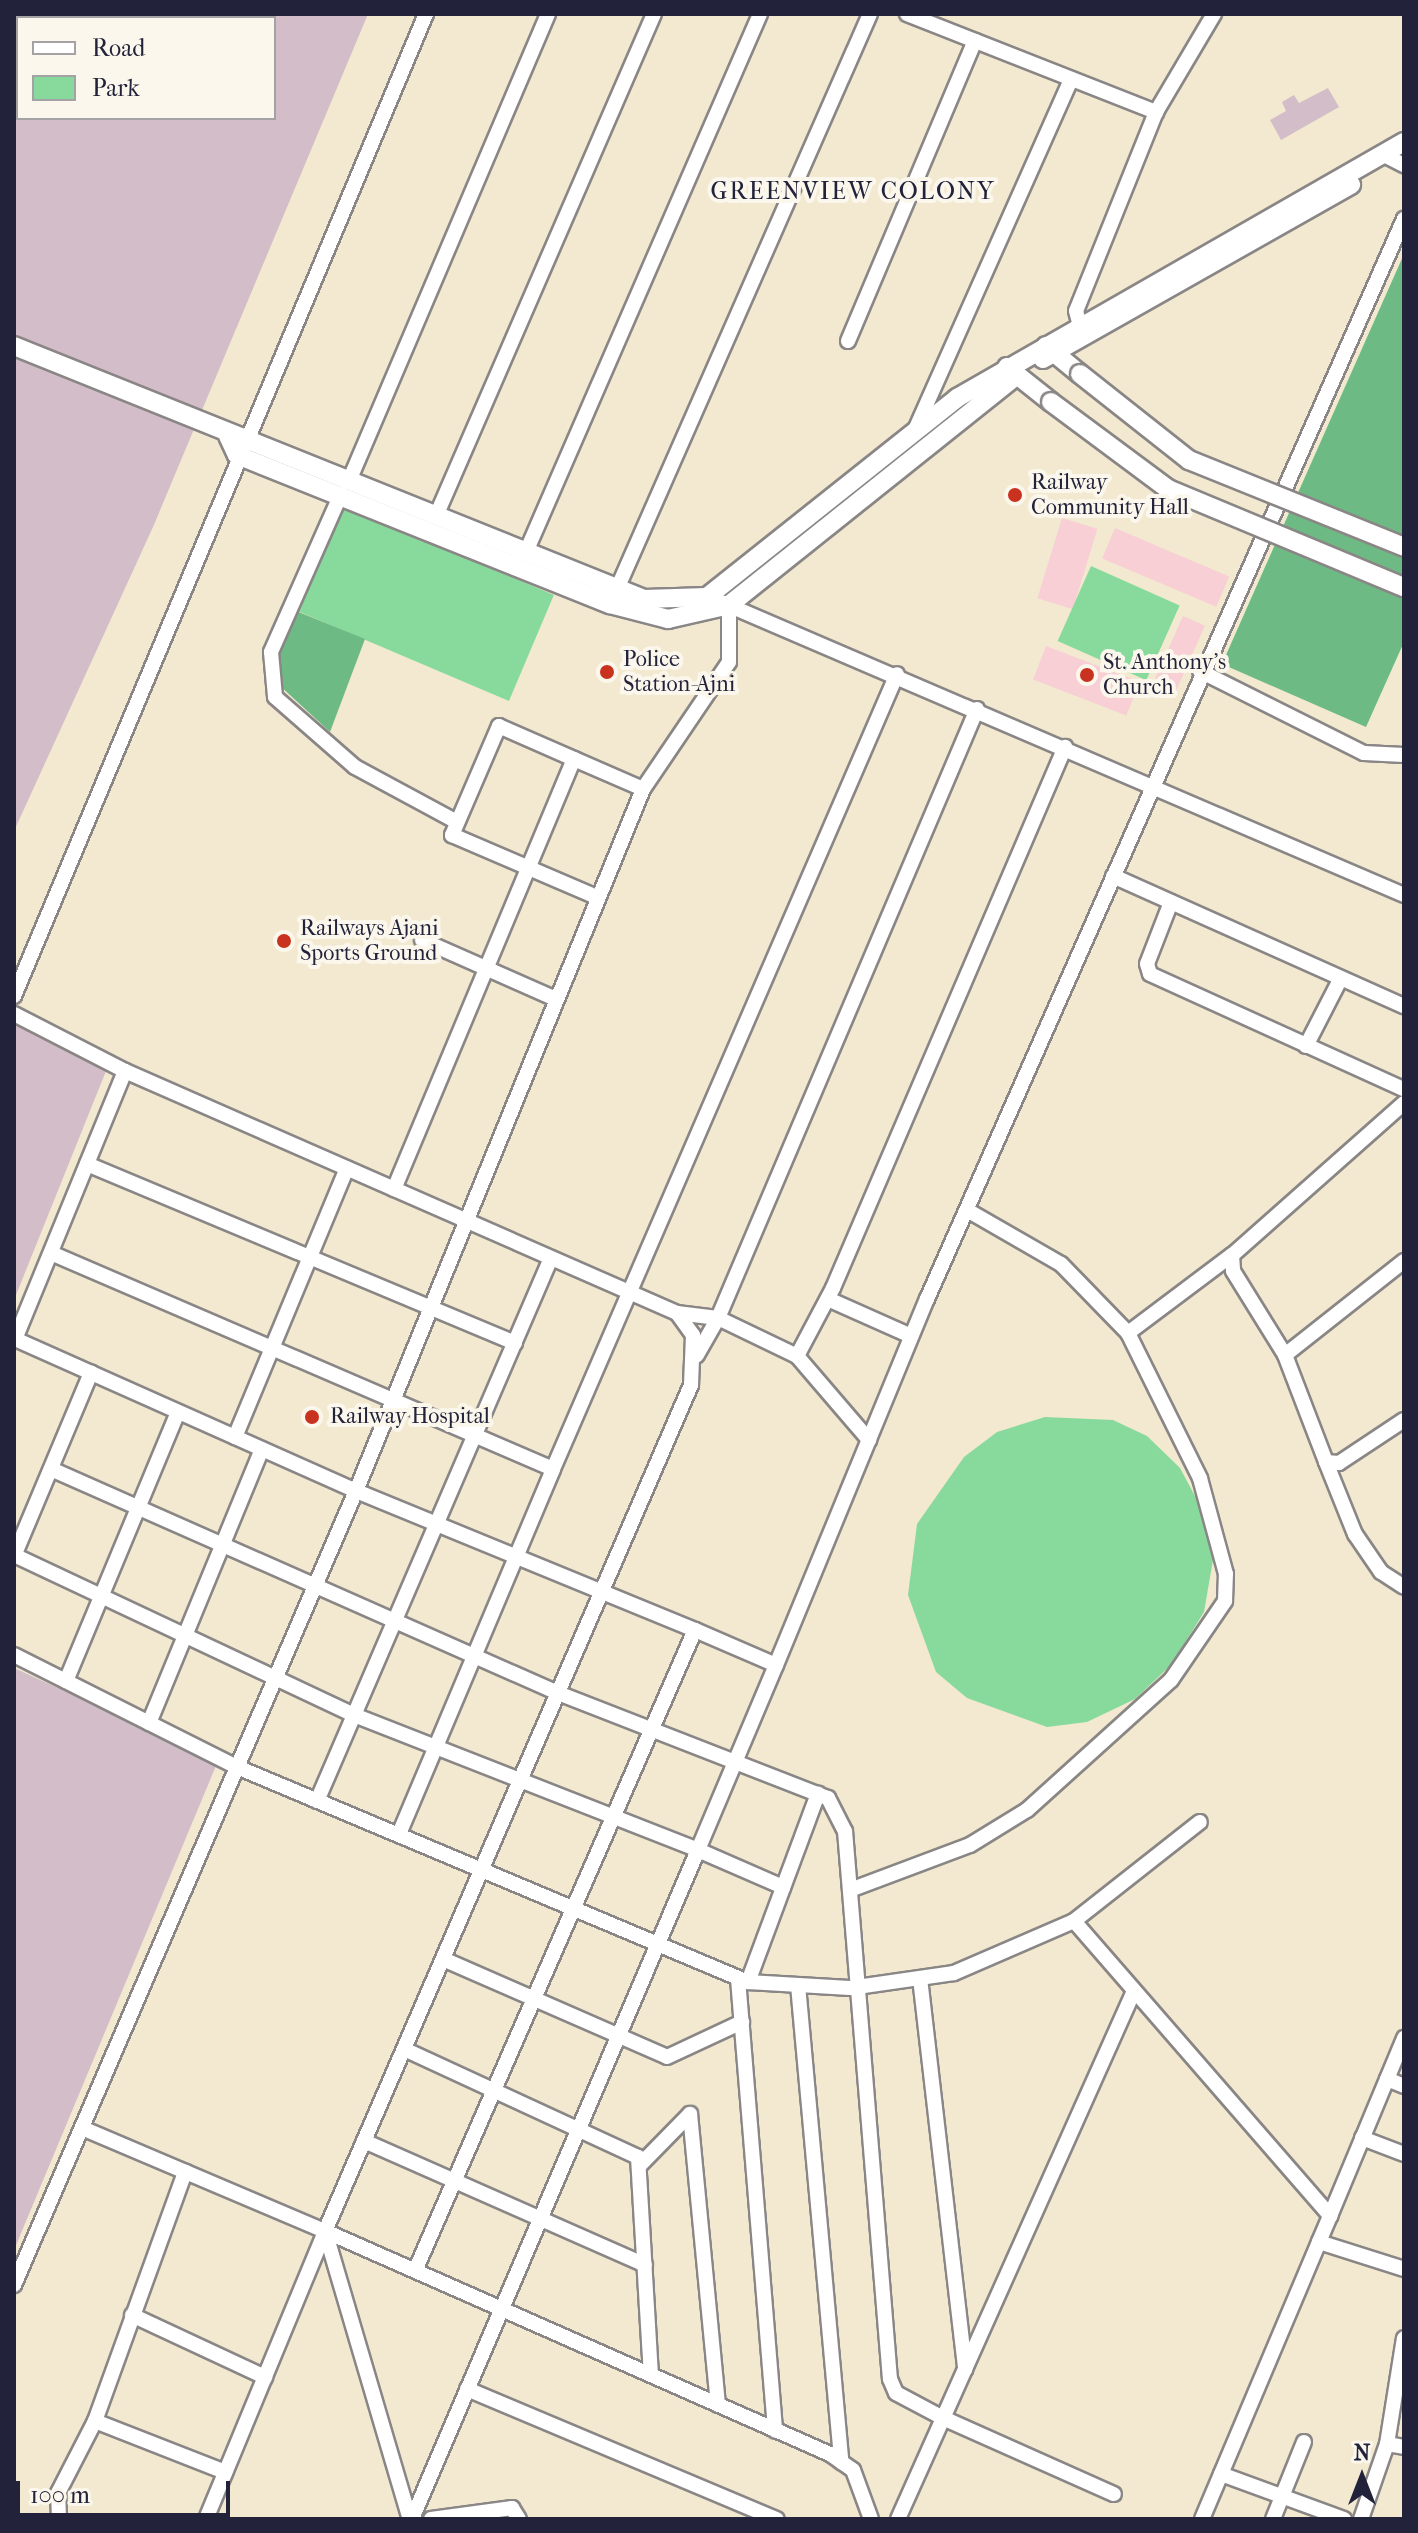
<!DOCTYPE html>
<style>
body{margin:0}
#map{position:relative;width:1418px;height:2533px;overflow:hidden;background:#f2e9d0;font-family:"IM FELL French Canon",serif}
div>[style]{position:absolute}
.built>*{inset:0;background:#f7cfd4;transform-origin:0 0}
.industrial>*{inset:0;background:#d2bdc8}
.green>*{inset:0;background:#88da9c;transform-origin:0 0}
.forest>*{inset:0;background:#6eba84}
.roads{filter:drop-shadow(2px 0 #8a8686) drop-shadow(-2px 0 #8a8686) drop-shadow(0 2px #8a8686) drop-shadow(0 -2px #8a8686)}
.minor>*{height:14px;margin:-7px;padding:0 7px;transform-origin:7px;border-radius:7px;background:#fff}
.major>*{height:18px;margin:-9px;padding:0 9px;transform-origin:9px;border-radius:9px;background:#fff}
.bridges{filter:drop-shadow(2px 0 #8a8686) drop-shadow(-2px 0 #8a8686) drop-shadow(0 2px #8a8686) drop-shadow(0 -2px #8a8686)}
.major-bridge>*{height:18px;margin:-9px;padding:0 9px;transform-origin:9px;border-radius:9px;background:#fff}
.dots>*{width:22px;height:22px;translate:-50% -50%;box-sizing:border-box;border:4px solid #fbf7ec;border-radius:50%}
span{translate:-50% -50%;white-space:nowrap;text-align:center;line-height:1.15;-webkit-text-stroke:8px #fbf7ec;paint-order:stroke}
.poi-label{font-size:22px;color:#22223b}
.left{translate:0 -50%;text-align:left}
.neighbourhood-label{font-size:24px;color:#22223b;letter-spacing:2px}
.frame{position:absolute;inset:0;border:16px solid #22223b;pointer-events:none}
.legend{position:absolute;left:16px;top:16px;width:260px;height:104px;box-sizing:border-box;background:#fbf7ec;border:2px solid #a4a2a5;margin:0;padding:10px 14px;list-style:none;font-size:24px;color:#22223b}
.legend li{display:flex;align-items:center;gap:16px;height:40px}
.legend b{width:40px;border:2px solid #a4a2a5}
.north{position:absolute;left:1322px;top:2437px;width:80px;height:80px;-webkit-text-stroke:6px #fbf7ec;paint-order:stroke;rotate:0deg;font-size:22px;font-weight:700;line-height:32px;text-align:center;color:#22223b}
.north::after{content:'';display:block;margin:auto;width:28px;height:36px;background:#22223b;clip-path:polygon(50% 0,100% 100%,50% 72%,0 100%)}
.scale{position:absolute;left:16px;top:2481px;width:214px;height:36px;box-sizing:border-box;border:4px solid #22223b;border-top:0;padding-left:10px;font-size:24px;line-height:28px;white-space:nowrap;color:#22223b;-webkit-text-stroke:6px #fbf7ec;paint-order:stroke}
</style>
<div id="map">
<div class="built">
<i style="left:1062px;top:518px;width:37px;height:84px;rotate:17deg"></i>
<i style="left:1115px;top:528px;width:124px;height:33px;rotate:23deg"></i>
<i style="left:1183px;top:616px;width:24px;height:79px;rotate:24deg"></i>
<i style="left:1046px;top:646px;width:100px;height:36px;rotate:21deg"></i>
</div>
<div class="industrial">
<i style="clip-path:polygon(evenodd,14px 14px,368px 14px,153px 527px,14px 831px,14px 14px,18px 18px,274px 18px,274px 118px,18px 118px,18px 18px)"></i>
<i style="clip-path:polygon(1328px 88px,1339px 107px,1281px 140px,1270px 120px,1286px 111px,1282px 102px,1294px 95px,1299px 103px)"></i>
<i style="clip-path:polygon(14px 1021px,108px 1066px,14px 1300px)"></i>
<i style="clip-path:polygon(14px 1668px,218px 1761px,14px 2250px)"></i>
</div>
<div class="green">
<i style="left:344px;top:506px;width:228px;height:115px;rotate:23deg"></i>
<i style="left:1091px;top:566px;width:97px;height:82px;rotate:24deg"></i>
<i style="clip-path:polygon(1045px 1417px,1113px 1420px,1147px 1436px,1180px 1468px,1203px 1511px,1213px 1560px,1204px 1612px,1171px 1665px,1135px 1699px,1087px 1722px,1047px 1727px,967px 1698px,936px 1672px,908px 1595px,917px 1524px,964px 1457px,997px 1432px)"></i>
</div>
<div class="forest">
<i style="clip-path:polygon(1404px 254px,1404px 642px,1366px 727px,1222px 664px)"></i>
<i style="clip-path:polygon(296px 611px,365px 639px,330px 732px,278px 684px,277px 652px)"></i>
</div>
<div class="roads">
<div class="minor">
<i style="left:907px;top:14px;width:268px;rotate:21.5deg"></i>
<i style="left:1156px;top:112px;width:214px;rotate:111.9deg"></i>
<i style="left:1076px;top:311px;width:11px;rotate:75deg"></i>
<i style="left:1156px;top:112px;width:114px;rotate:-59.4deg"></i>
<i style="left:1382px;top:154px;width:25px;rotate:27deg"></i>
<i style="left:848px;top:341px;width:326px;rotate:-67.1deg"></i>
<i style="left:915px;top:430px;width:384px;rotate:-66deg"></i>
<i style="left:349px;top:481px;width:508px;rotate:-66.92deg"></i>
<i style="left:341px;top:494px;width:173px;rotate:113.9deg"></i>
<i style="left:271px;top:652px;width:45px;rotate:84.9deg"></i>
<i style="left:275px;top:697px;width:106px;rotate:41.2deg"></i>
<i style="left:355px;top:767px;width:116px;rotate:28.3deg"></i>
<i style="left:436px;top:516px;width:547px;rotate:-66.53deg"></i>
<i style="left:526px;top:552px;width:587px;rotate:-66.49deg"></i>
<i style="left:617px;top:589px;width:628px;rotate:-66.25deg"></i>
<i style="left:721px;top:602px;width:743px;rotate:23.22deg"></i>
<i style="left:1200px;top:671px;width:183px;rotate:26.6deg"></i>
<i style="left:1364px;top:753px;width:40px;rotate:2.9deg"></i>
<i style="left:977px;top:709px;width:662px;rotate:113.04deg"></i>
<i style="left:718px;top:1318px;width:88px;rotate:25.7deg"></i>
<i style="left:797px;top:1356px;width:77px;rotate:-62.1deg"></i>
<i style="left:833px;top:1288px;width:589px;rotate:-66.79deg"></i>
<i style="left:574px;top:759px;width:82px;rotate:-156.3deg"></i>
<i style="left:499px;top:726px;width:119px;rotate:113.3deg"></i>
<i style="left:452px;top:835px;width:158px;rotate:23.2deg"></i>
<i style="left:1113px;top:876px;width:319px;rotate:24.1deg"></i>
<i style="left:1171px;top:902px;width:66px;rotate:111.2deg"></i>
<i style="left:1147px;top:964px;width:10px;rotate:73deg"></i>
<i style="left:1150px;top:974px;width:279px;rotate:24.4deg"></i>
<i style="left:422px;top:940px;width:146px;rotate:23.8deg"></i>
<i style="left:14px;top:996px;width:1065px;rotate:-67.24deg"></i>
<i style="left:14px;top:1014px;width:125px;rotate:27.2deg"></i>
<i style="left:125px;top:1071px;width:603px;rotate:23.67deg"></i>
<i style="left:677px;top:1313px;width:27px;rotate:54deg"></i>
<i style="left:693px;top:1335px;width:50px;rotate:92.3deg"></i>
<i style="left:691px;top:1385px;width:922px;rotate:113.39deg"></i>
<i style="left:325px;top:2231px;width:552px;rotate:23.83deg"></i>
<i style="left:830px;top:2454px;width:28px;rotate:35deg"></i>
<i style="left:853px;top:2470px;width:52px;rotate:69.8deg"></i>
<i style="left:1306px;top:1046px;width:76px;rotate:-62.8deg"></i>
<i style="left:125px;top:1071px;width:290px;rotate:112.3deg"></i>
<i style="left:15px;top:1339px;width:373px;rotate:24deg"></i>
<i style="left:356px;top:1491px;width:758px;rotate:-67.76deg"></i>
<i style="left:643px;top:789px;width:153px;rotate:-55.9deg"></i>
<i style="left:729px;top:662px;width:57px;rotate:-90deg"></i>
<i style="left:1404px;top:1103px;width:230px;rotate:138.5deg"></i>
<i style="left:1232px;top:1255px;width:16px;rotate:86deg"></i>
<i style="left:1233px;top:1271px;width:99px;rotate:58.2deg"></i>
<i style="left:1285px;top:1355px;width:115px;rotate:69deg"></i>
<i style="left:1326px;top:1462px;width:13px;rotate:4deg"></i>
<i style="left:1339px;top:1463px;width:78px;rotate:-33.5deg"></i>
<i style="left:87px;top:1164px;width:464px;rotate:22.7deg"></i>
<i style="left:394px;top:1189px;width:466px;rotate:-67.3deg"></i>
<i style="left:574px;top:759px;width:75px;rotate:23.5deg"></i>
<i style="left:967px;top:1210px;width:108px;rotate:29.9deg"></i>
<i style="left:1061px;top:1264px;width:96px;rotate:45.8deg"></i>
<i style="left:1128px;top:1333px;width:130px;rotate:-36.9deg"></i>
<i style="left:51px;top:1253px;width:546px;rotate:23.28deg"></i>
<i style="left:553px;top:1469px;width:866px;rotate:-66.6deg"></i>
<i style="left:828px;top:1299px;width:91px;rotate:24deg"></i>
<i style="left:677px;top:1313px;width:41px;rotate:7deg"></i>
<i style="left:718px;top:1318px;width:43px;rotate:119.6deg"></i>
<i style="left:1285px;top:1355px;width:152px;rotate:-38.3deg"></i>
<i style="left:797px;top:1356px;width:111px;rotate:49.4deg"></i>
<i style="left:235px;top:1437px;width:291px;rotate:-67.4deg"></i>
<i style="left:1326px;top:1462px;width:78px;rotate:68.1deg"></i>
<i style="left:1355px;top:1534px;width:46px;rotate:55.6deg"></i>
<i style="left:1381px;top:1572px;width:27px;rotate:33deg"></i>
<i style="left:51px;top:1469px;width:554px;rotate:23.84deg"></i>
<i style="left:558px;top:1693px;width:290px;rotate:21.3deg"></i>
<i style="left:828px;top:1798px;width:37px;rotate:63deg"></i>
<i style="left:845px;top:1831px;width:550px;rotate:85.31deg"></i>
<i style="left:890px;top:2379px;width:15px;rotate:67deg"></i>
<i style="left:896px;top:2393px;width:53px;rotate:28deg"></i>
<i style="left:943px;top:2418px;width:187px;rotate:24deg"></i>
<i style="left:14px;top:1555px;width:376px;rotate:25.2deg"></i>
<i style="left:354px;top:1715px;width:370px;rotate:21.4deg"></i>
<i style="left:698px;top:1850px;width:728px;rotate:113.15deg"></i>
<i style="left:14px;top:1556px;width:199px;rotate:-67.2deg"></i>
<i style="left:695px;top:1630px;width:88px;rotate:23.4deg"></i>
<i style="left:776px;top:1665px;width:201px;rotate:112.9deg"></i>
<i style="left:698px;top:1850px;width:93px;rotate:23.5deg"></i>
<i style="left:14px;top:1655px;width:250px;rotate:26.7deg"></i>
<i style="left:237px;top:1767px;width:554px;rotate:22.82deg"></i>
<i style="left:748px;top:1982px;width:102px;rotate:3.4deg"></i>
<i style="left:850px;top:1988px;width:105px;rotate:-8.2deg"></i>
<i style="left:954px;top:1973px;width:131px;rotate:-23.4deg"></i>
<i style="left:1074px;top:1921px;width:391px;rotate:49deg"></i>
<i style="left:1330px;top:2216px;width:28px;rotate:113deg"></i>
<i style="left:1319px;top:2242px;width:89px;rotate:17.6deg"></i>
<i style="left:776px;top:1665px;width:396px;rotate:-67.6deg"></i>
<i style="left:927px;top:1299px;width:1181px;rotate:-66.17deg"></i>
<i style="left:66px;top:1681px;width:291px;rotate:-67.4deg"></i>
<i style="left:149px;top:1723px;width:296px;rotate:-67.6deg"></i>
<i style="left:317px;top:1801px;width:591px;rotate:-66.69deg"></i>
<i style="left:399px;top:1834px;width:396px;rotate:-67.1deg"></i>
<i style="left:850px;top:1890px;width:128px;rotate:-20.6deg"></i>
<i style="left:970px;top:1845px;width:67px;rotate:-31.6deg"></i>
<i style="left:1027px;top:1810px;width:194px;rotate:-42.1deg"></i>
<i style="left:1171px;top:1680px;width:96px;rotate:-55.6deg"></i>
<i style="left:1225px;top:1601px;width:27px;rotate:-88deg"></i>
<i style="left:1226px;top:1574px;width:99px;rotate:-105.2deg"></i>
<i style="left:1200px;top:1478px;width:162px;rotate:-116.4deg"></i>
<i style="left:1074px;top:1921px;width:160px;rotate:-38.2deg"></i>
<i style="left:443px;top:1959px;width:244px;rotate:23.6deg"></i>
<i style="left:667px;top:2057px;width:83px;rotate:-25deg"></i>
<i style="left:920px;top:1978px;width:394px;rotate:83.4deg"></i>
<i style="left:738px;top:1979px;width:453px;rotate:85.3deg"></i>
<i style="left:748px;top:1982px;width:201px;rotate:-69.6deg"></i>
<i style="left:798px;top:1985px;width:479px;rotate:84.8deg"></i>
<i style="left:404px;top:2049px;width:258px;rotate:24.8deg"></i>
<i style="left:638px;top:2157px;width:218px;rotate:86.6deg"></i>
<i style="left:1387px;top:2079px;width:18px;rotate:22deg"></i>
<i style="left:82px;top:2128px;width:264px;rotate:23deg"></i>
<i style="left:1362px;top:2138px;width:45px;rotate:20.9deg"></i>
<i style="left:364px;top:2141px;width:307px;rotate:23.8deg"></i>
<i style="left:641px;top:2164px;width:70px;rotate:-45.6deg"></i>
<i style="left:690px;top:2114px;width:292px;rotate:84.5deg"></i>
<i style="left:1330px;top:2216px;width:193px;rotate:-67.4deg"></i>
<i style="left:14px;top:2285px;width:865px;rotate:-66.7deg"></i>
<i style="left:356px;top:1491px;width:366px;rotate:22.3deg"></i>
<i style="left:695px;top:1630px;width:699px;rotate:113.6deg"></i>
<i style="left:132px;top:2315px;width:147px;rotate:25deg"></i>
<i style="left:467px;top:2389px;width:336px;rotate:22.8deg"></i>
<i style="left:95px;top:2421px;width:140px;rotate:21.4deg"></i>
<i style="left:1387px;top:2444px;width:17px;rotate:10deg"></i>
<i style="left:1221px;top:2474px;width:131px;rotate:20.1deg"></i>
<i style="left:59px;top:2519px;width:26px;rotate:-92deg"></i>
<i style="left:58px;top:2493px;width:81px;rotate:-62.8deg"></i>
<i style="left:95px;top:2421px;width:265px;rotate:-70.1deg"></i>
<i style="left:206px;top:2519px;width:312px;rotate:-67.5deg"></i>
<i style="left:325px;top:2231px;width:300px;rotate:73.6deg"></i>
<i style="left:431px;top:2519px;width:82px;rotate:-7.7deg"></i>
<i style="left:512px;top:2508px;width:13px;rotate:58deg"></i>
<i style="left:898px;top:2519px;width:578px;rotate:-65.92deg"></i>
<i style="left:1202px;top:2519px;width:301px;rotate:-67.1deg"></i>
<i style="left:1273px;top:2519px;width:83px;rotate:-68.1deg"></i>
<i style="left:1361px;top:2519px;width:79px;rotate:-70.9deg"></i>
<i style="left:1387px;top:2444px;width:107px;rotate:-80.9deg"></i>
</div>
<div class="major">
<i style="left:14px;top:346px;width:679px;rotate:21.88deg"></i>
<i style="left:644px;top:599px;width:63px;rotate:-1.8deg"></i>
<i style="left:707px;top:597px;width:320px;rotate:-38.5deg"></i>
<i style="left:957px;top:398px;width:515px;rotate:-29.8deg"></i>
<i style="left:1046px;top:346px;width:44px;rotate:39.5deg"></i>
<i style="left:1043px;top:359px;width:354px;rotate:-29.5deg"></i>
<i style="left:1007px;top:367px;width:56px;rotate:38.5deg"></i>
<i style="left:228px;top:436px;width:21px;rotate:65deg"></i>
<i style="left:237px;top:455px;width:402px;rotate:21.8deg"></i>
<i style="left:610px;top:604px;width:60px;rotate:14.5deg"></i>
<i style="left:668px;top:619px;width:63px;rotate:-12.9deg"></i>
<i style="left:729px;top:605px;width:361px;rotate:-38.6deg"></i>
</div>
</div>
<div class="bridges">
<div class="major-bridge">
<i style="left:1080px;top:374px;width:139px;rotate:38.3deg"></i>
<i style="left:1189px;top:460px;width:232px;rotate:22deg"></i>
<i style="left:1051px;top:402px;width:146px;rotate:36.6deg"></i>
<i style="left:1168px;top:489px;width:256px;rotate:22.6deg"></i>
</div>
</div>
<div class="dots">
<i style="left:1015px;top:495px;background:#c8321e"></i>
<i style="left:607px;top:672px;background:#c8321e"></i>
<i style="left:1087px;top:675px;background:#c8321e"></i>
<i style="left:284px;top:941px;background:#c8321e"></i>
<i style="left:312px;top:1417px;background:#c8321e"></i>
</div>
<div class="poi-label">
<span class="left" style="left:1031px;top:495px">Railway<br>Community Hall</span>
<span class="left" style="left:623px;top:672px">Police<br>Station-Ajni</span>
<span class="left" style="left:1103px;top:675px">St. Anthony's<br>Church</span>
<span class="left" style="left:300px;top:941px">Railways Ajani<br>Sports Ground</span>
<span class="left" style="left:330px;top:1417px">Railway Hospital</span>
</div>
<div class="neighbourhood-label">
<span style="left:853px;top:192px">GREENVIEW COLONY</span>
</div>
<div class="frame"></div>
<ul class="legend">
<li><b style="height:10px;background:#fff"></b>Road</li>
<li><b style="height:22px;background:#88da9c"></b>Park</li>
</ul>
<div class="north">N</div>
<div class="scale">100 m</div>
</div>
